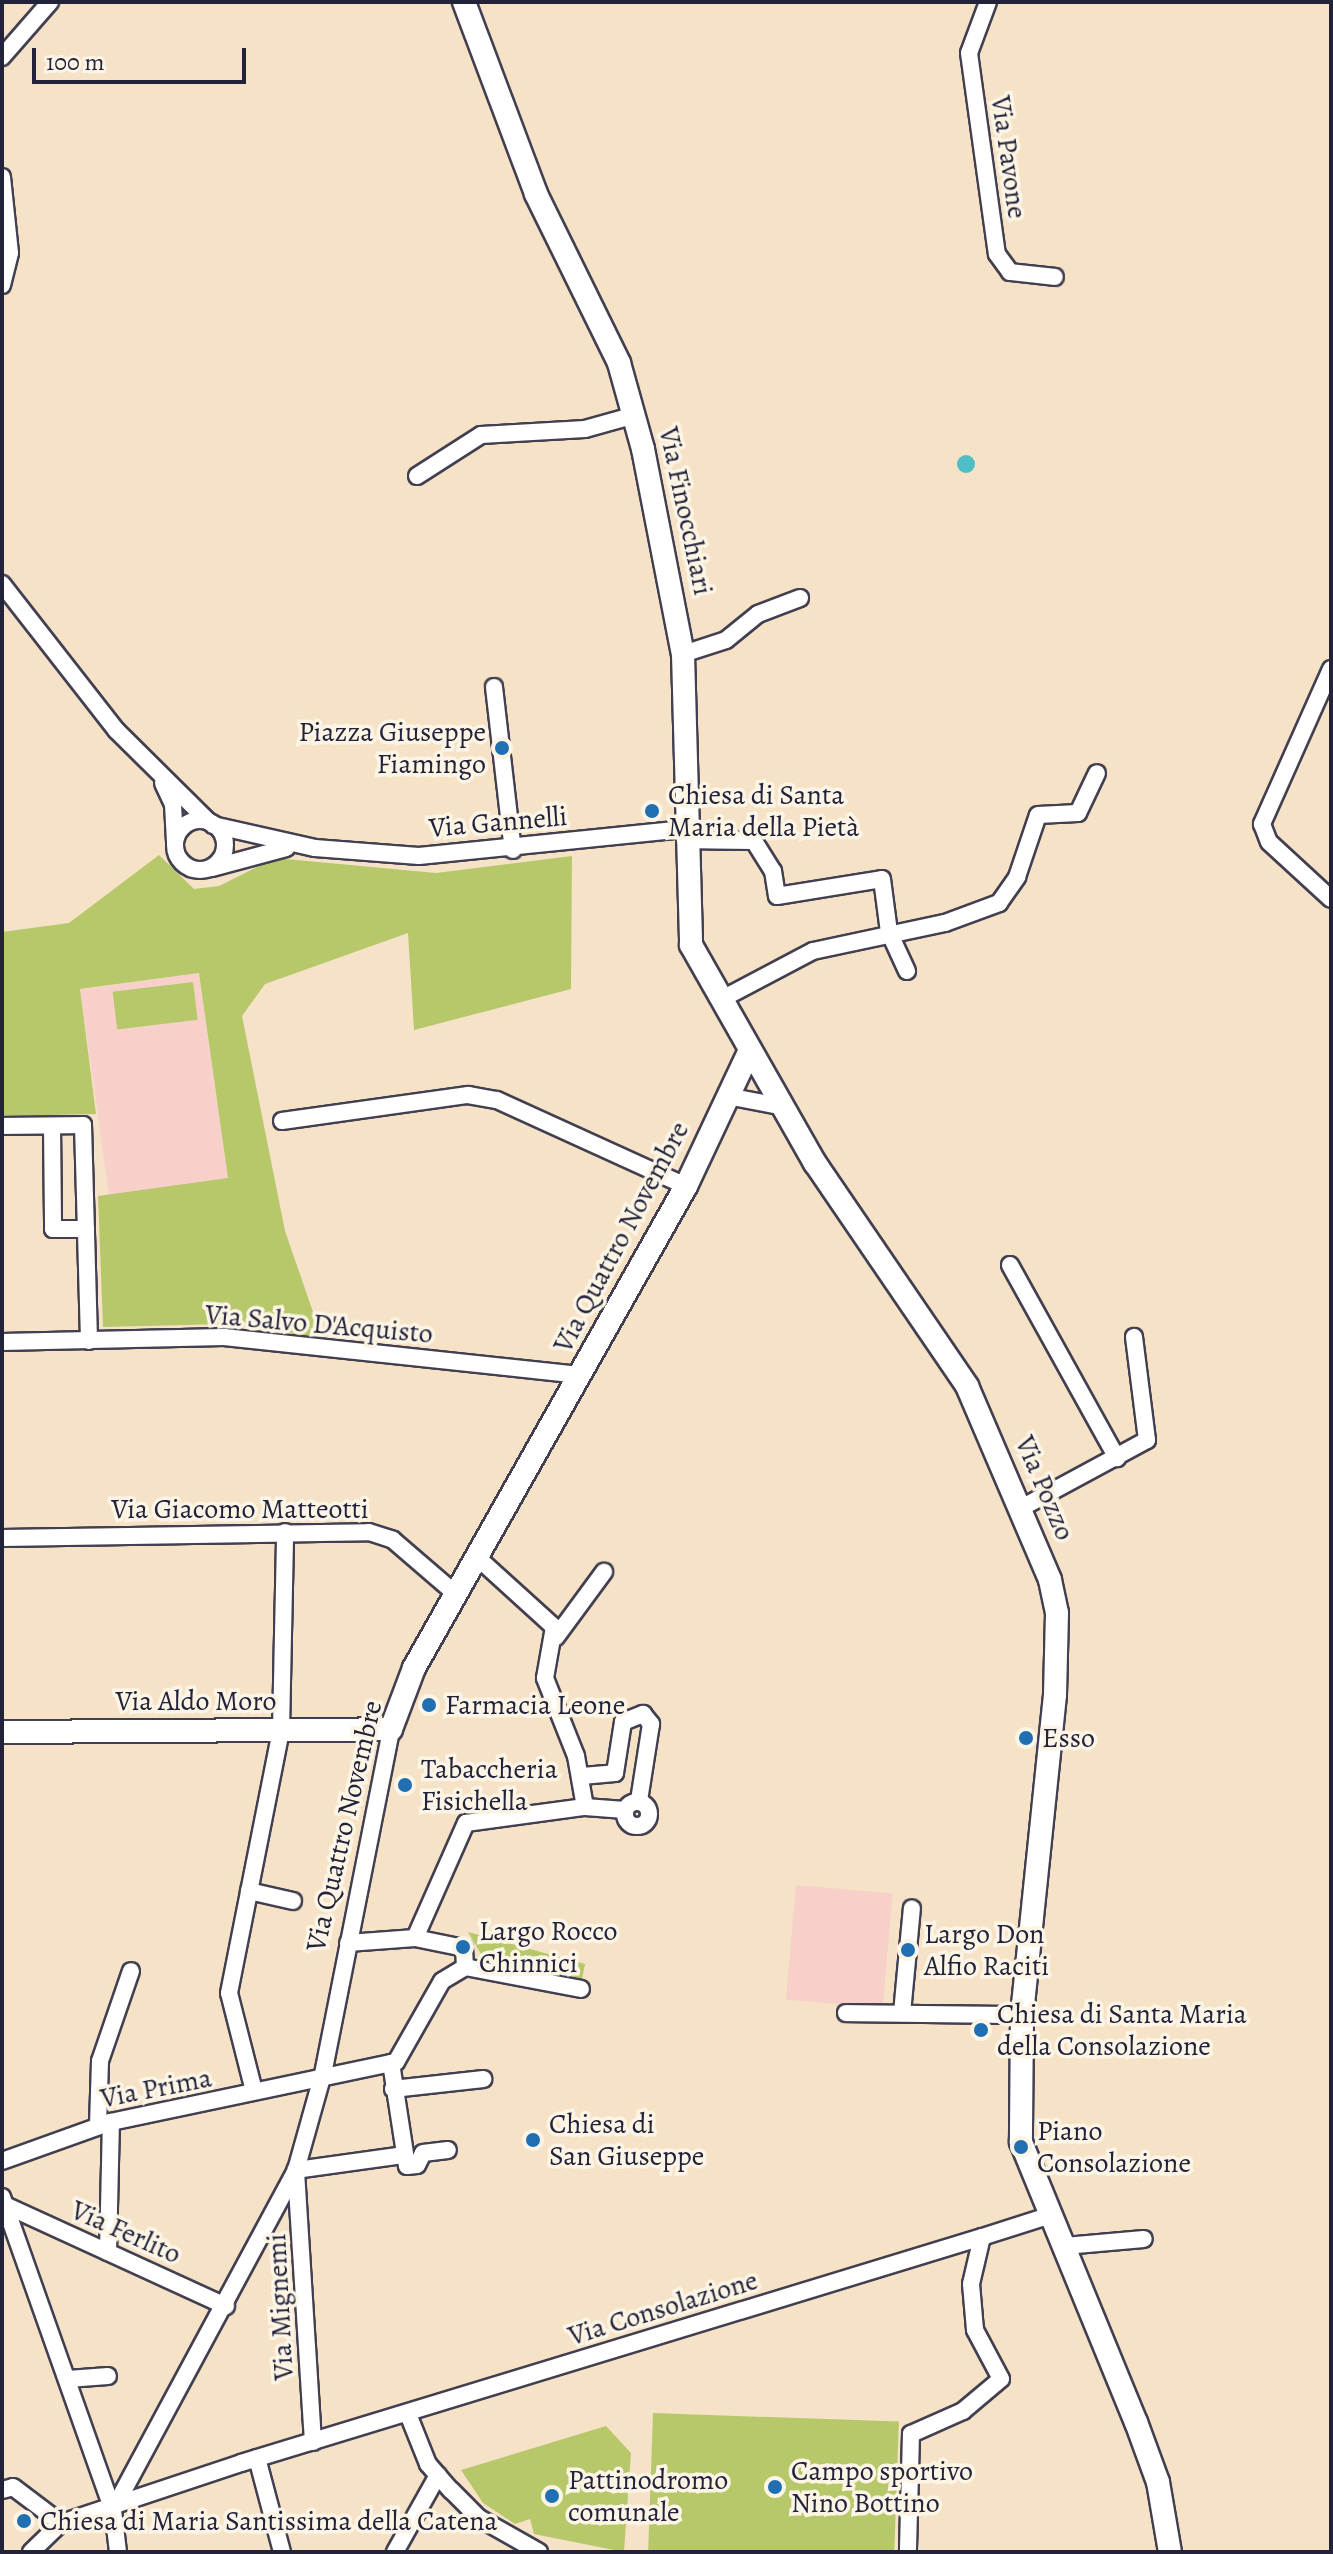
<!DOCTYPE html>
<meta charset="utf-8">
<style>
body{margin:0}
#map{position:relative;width:1333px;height:2554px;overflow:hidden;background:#f6e2c7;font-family:Alegreya,serif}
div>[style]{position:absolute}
.built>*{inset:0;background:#f7d1c9;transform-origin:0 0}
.green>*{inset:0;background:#b7c86b;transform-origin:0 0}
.water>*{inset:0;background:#4fbec6}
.round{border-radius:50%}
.roads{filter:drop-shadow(2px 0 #423f50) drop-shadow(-2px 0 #423f50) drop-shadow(0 2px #423f50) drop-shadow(0 -2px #423f50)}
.street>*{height:16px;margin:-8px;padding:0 8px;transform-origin:8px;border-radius:8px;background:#fff}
.street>.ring{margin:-8px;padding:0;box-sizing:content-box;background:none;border:16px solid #fff;border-radius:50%}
.secondary>*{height:22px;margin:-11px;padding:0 11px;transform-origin:11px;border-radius:11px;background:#fff}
.dots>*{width:22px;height:22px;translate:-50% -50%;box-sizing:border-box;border:4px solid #fcf5e5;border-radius:50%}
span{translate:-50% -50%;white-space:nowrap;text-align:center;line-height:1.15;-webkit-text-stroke:7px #fcf5e5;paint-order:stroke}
.street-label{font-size:28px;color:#22223b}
.poi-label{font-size:28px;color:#22223b}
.right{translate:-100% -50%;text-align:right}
.left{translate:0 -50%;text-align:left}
.frame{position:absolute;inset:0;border:4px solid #22223b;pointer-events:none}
.scale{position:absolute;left:32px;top:48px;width:214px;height:36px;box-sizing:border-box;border:4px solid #22223b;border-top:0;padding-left:10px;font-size:24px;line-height:28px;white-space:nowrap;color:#22223b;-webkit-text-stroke:6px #fcf5e5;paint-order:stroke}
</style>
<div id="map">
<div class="built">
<i style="left:199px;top:973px;width:208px;height:120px;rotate:82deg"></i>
<i style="left:796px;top:1885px;width:97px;height:115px;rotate:5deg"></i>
</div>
<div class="green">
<i style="clip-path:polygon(159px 855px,194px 889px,219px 886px,275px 858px,436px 873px,572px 856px,571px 989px,414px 1030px,408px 933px,265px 984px,242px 1016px,285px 1231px,322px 1338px,227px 1324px,103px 1327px,98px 1196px,228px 1178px,199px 973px,80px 989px,96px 1114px,2px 1116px,2px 932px,69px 923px)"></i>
<i style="left:193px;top:982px;width:38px;height:81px;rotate:83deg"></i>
<i style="clip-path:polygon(468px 1932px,585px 1964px,582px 1979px,481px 1954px)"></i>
<i style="left:653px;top:2413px;width:246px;height:139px;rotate:2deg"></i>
<i style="clip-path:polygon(606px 2426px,631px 2453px,624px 2552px,534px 2534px,530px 2519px,515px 2524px,483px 2503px,461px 2470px)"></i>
</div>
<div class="water">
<i class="round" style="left:957px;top:455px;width:18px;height:18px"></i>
</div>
<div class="roads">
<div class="street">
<i style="left:988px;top:2px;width:54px;rotate:110.4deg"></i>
<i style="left:969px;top:53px;width:203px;rotate:82.1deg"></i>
<i style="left:997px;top:254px;width:22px;rotate:54deg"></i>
<i style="left:1010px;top:272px;width:45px;rotate:6.3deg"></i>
<i style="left:2px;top:57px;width:73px;rotate:-48.9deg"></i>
<i style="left:2px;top:177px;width:76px;rotate:84deg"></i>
<i style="left:10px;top:253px;width:33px;rotate:104deg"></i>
<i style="left:417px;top:476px;width:76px;rotate:-32.6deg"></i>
<i style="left:481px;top:435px;width:104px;rotate:-3.3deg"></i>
<i style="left:585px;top:429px;width:52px;rotate:-15.6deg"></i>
<i style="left:2px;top:584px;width:185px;rotate:52deg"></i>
<i style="left:116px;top:730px;width:131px;rotate:44.7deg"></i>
<i style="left:683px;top:654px;width:45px;rotate:-18deg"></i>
<i style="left:726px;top:640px;width:41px;rotate:-39.1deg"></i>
<i style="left:758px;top:614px;width:45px;rotate:-20.9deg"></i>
<i style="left:1331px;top:669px;width:170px;rotate:114deg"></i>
<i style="left:1262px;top:824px;width:19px;rotate:69deg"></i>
<i style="left:1269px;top:842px;width:84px;rotate:42.6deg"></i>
<i style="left:494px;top:687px;width:164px;rotate:83.4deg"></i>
<i style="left:163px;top:783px;width:23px;rotate:65deg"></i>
<i style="left:173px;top:804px;width:37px;rotate:87deg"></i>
<i class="ring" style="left:175px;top:820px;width:34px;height:34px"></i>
<i style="left:213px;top:825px;width:105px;rotate:12.7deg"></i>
<i style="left:315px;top:848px;width:104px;rotate:4.4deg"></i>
<i style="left:419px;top:856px;width:267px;rotate:-5.8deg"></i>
<i style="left:685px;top:840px;width:69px;rotate:0.8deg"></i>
<i style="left:754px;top:841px;width:36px;rotate:58deg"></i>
<i style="left:773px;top:871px;width:25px;rotate:81deg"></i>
<i style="left:777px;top:896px;width:106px;rotate:-9.2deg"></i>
<i style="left:882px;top:879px;width:53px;rotate:82.5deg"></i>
<i style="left:889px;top:932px;width:43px;rotate:65.2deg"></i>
<i style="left:212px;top:868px;width:77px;rotate:-15.1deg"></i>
<i style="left:720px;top:1000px;width:105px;rotate:-27.8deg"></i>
<i style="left:813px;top:951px;width:135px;rotate:-12deg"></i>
<i style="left:945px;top:923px;width:58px;rotate:-20.3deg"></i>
<i style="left:999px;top:903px;width:32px;rotate:-55deg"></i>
<i style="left:1017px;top:877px;width:65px;rotate:-71.3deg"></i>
<i style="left:1038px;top:815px;width:40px;rotate:-2.9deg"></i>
<i style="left:1078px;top:813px;width:44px;rotate:-64.6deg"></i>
<i style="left:727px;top:1096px;width:58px;rotate:10.9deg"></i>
<i style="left:282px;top:1121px;width:188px;rotate:-8deg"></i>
<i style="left:468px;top:1095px;width:29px;rotate:10deg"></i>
<i style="left:497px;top:1100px;width:208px;rotate:24.5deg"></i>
<i style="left:2px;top:1126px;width:81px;rotate:-0.7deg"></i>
<i style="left:83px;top:1125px;width:216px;rotate:88.4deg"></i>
<i style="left:52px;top:1126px;width:103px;rotate:89.4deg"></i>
<i style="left:53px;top:1229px;width:33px"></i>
<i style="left:1010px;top:1265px;width:221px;rotate:61deg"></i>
<i style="left:2px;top:1342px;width:222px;rotate:-1.3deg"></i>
<i style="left:224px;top:1337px;width:360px;rotate:6.1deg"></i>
<i style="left:1023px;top:1507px;width:141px;rotate:-28.4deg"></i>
<i style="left:1147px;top:1440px;width:104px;rotate:-97.2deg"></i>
<i style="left:2px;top:1538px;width:367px;rotate:-0.9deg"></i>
<i style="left:369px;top:1532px;width:25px;rotate:18deg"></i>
<i style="left:393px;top:1540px;width:84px;rotate:40.7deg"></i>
<i style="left:556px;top:1637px;width:81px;rotate:-53.6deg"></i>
<i style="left:582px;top:1776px;width:33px;rotate:-5deg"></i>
<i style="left:615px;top:1773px;width:52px;rotate:-81.1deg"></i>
<i style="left:623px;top:1722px;width:22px;rotate:-22deg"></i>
<i style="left:643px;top:1714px;width:13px;rotate:51deg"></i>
<i style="left:651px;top:1724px;width:78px;rotate:98.9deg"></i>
<i class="ring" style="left:625px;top:1802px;width:8px;height:8px"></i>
<i style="left:585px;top:1807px;width:40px;rotate:4.3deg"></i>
<i style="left:249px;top:1891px;width:45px;rotate:12.8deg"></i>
<i style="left:415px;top:1938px;width:50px;rotate:11.5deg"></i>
<i style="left:464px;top:1948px;width:19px;rotate:87deg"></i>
<i style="left:348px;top:1943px;width:67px;rotate:-4.3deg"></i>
<i style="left:415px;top:1938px;width:126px;rotate:-66.1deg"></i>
<i style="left:466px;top:1823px;width:120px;rotate:-7.7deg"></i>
<i style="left:585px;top:1807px;width:52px;rotate:-100deg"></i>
<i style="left:576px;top:1756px;width:84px;rotate:-111.7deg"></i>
<i style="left:545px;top:1678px;width:52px;rotate:-80deg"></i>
<i style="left:554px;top:1627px;width:101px;rotate:-137.8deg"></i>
<i style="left:846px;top:2013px;width:176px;rotate:0.7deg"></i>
<i style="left:902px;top:2013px;width:105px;rotate:-84.6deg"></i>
<i style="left:391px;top:2063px;width:104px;rotate:81.2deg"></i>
<i style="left:407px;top:2166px;width:10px;rotate:-6deg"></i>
<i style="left:417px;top:2165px;width:13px;rotate:-63deg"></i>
<i style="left:423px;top:2153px;width:25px;rotate:-7deg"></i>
<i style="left:393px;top:2089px;width:91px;rotate:-6.3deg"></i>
<i style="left:254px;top:2091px;width:101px;rotate:-104.3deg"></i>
<i style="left:229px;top:1993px;width:268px;rotate:-78.8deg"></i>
<i style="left:281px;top:1730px;width:198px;rotate:-88.8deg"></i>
<i style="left:98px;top:2125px;width:64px;rotate:-88.2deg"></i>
<i style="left:100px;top:2061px;width:95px;rotate:-71deg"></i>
<i style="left:2px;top:2161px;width:116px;rotate:-19.7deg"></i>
<i style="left:111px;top:2122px;width:291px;rotate:-11.9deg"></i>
<i style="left:396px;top:2062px;width:93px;rotate:-60.4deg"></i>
<i style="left:442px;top:1981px;width:27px;rotate:-31deg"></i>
<i style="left:465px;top:1967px;width:118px;rotate:10.7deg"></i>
<i style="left:2px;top:2197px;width:332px;rotate:70.5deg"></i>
<i style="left:113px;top:2510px;width:42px;rotate:83.2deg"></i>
<i style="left:5px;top:2205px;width:243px;rotate:24.6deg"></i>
<i style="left:982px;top:2237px;width:72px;rotate:-17.7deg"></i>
<i style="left:1065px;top:2246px;width:79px;rotate:-5.1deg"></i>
<i style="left:108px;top:2252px;width:130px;rotate:-88.7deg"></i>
<i style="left:68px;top:2379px;width:40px;rotate:-4.3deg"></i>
<i style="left:408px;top:2414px;width:54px;rotate:68.2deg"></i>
<i style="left:428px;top:2464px;width:35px;rotate:49deg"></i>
<i style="left:451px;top:2490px;width:40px;rotate:45deg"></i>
<i style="left:479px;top:2518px;width:69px;rotate:29.5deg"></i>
<i style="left:313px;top:2442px;width:273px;rotate:-93.6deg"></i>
<i style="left:296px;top:2170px;width:109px;rotate:-7.9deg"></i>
<i style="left:257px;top:2458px;width:97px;rotate:75.1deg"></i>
<i style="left:2px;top:2490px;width:11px;rotate:-15deg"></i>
<i style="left:13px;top:2487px;width:60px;rotate:36.9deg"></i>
<i style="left:113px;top:2510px;width:386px;rotate:-61.7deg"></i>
<i style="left:296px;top:2170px;width:100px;rotate:-74.3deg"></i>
<i style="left:323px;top:2074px;width:352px;rotate:-78.8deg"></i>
<i style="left:31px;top:2552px;width:42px;rotate:-44deg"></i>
<i style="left:61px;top:2523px;width:190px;rotate:-18.4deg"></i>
<i style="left:241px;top:2463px;width:775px;rotate:-16.96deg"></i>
<i style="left:982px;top:2237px;width:48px;rotate:103.2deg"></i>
<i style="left:971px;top:2284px;width:46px;rotate:85deg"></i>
<i style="left:975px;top:2330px;width:55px;rotate:62deg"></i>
<i style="left:1001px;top:2379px;width:50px;rotate:139.9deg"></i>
<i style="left:963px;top:2411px;width:57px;rotate:156.1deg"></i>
<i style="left:911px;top:2434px;width:118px;rotate:91.5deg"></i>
<i style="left:395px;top:2552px;width:88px;rotate:-60.8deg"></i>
</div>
<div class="secondary">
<i style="left:464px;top:2px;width:205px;rotate:69.4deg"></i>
<i style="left:536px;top:194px;width:188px;rotate:63.8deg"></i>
<i style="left:619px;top:363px;width:89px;rotate:74.4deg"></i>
<i style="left:643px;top:449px;width:209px;rotate:79deg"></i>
<i style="left:683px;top:654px;width:291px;rotate:88.4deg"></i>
<i style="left:691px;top:945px;width:251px;rotate:60.4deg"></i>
<i style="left:815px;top:1163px;width:270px;rotate:55.7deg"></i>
<i style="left:967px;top:1386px;width:211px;rotate:66.8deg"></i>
<i style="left:1050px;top:1580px;width:34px;rotate:78deg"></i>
<i style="left:1057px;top:1613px;width:82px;rotate:91.4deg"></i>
<i style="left:1055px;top:1695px;width:322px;rotate:95.9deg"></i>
<i style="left:1022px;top:2015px;width:127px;rotate:90.5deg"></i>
<i style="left:1021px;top:2142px;width:303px;rotate:67.7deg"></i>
<i style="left:1136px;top:2422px;width:64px;rotate:69.9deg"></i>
<i style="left:1158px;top:2482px;width:71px;rotate:80.3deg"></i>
<i style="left:2px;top:1732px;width:389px;rotate:-0.4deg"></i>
<i style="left:391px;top:1729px;width:65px;rotate:-69.3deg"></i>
<i style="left:414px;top:1668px;width:553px;rotate:-60.56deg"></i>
<i style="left:686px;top:1186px;width:148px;rotate:-64.8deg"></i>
</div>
</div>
<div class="dots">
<i style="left:502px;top:748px;background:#1f6fb2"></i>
<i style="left:652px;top:811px;background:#1f6fb2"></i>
<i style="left:429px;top:1705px;background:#1f6fb2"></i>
<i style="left:1026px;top:1738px;background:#1f6fb2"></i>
<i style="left:405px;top:1785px;background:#1f6fb2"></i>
<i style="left:463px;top:1947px;background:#1f6fb2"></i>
<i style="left:908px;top:1950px;background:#1f6fb2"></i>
<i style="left:981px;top:2030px;background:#1f6fb2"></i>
<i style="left:533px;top:2140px;background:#1f6fb2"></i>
<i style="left:1021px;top:2147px;background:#1f6fb2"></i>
<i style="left:775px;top:2487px;background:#1f6fb2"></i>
<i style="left:552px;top:2496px;background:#1f6fb2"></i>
<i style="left:24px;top:2521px;background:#1f6fb2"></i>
</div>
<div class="street-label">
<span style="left:1009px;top:157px;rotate:82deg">Via Pavone</span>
<span style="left:686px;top:511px;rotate:78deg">Via Finocchiari</span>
<span style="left:498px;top:822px;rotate:-5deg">Via Gannelli</span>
<span style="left:621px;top:1237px;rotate:-62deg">Via Quattro Novembre</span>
<span style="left:319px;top:1324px;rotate:5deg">Via Salvo D'Acquisto</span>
<span style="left:1045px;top:1488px;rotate:67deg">Via Pozzo</span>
<span style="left:240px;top:1509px">Via Giacomo Matteotti</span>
<span style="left:196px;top:1701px">Via Aldo Moro</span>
<span style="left:344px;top:1826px;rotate:-77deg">Via Quattro Novembre</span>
<span style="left:156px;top:2088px;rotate:-11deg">Via Prima</span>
<span style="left:126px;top:2232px;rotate:24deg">Via Ferlito</span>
<span style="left:280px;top:2307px;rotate:-93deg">Via Mignemi</span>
<span style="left:663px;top:2308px;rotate:-17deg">Via Consolazione</span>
</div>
<div class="poi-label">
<span class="right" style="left:486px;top:748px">Piazza Giuseppe<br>Fiamingo</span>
<span class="left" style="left:668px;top:811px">Chiesa di Santa<br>Maria della Pietà</span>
<span class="left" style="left:445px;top:1705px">Farmacia Leone</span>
<span class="left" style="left:1042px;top:1738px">Esso</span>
<span class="left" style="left:421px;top:1785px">Tabaccheria<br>Fisichella</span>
<span class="left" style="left:479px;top:1947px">Largo Rocco<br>Chinnici</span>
<span class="left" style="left:924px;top:1950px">Largo Don<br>Alfio Raciti</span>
<span class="left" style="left:997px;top:2030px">Chiesa di Santa Maria<br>della Consolazione</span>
<span class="left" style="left:549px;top:2140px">Chiesa di<br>San Giuseppe</span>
<span class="left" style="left:1037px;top:2147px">Piano<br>Consolazione</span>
<span class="left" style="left:791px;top:2487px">Campo sportivo<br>Nino Bottino</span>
<span class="left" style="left:568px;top:2496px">Pattinodromo<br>comunale</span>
<span class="left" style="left:40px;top:2521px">Chiesa di Maria Santissima della Catena</span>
</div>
<div class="frame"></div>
<div class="scale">100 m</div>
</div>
